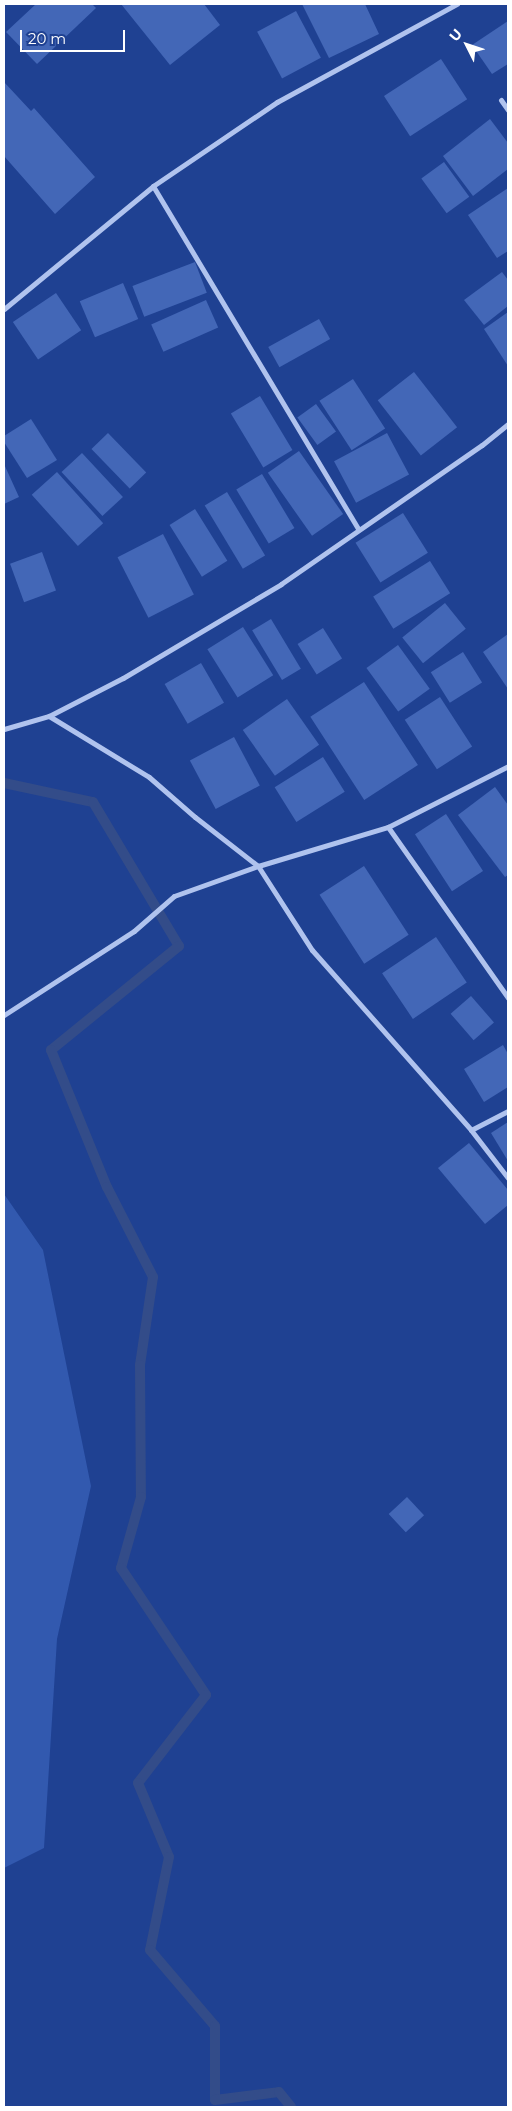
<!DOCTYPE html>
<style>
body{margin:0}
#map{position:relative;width:512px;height:2111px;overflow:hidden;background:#1f4192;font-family:Montserrat,sans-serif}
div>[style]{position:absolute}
.green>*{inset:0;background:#3259af}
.stream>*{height:10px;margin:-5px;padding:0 5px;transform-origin:5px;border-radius:5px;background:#334c89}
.building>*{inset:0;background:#4367b7;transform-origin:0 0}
.minor>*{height:5px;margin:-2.5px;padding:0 2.5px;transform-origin:2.5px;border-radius:2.5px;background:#b0c3ee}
span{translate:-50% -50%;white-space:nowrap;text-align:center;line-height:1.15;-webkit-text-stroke:4px #1f4192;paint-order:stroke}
.frame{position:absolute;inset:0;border:5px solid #fff;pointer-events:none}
.north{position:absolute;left:442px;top:20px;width:50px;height:50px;-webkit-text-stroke:4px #1f4192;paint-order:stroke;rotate:311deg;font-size:14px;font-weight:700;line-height:20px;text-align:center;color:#fff}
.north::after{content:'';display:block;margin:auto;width:18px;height:22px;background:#fff;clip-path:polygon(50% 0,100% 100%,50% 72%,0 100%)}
.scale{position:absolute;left:20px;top:30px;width:105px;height:22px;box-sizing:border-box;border:2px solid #fff;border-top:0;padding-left:6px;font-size:15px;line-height:18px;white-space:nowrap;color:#fff;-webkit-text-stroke:4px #1f4192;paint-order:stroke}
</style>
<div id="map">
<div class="green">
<i style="clip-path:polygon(4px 1194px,43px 1250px,91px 1486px,57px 1639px,44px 1848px,4px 1868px)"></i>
</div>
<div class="stream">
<i style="left:4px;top:783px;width:91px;rotate:12.1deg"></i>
<i style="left:93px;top:802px;width:168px;rotate:59.2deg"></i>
<i style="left:179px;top:946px;width:165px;rotate:140.9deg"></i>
<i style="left:51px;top:1050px;width:148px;rotate:67.8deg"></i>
<i style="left:107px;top:1187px;width:101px;rotate:62.9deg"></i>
<i style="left:153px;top:1277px;width:89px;rotate:98.4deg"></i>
<i style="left:140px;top:1365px;width:132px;rotate:89.6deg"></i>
<i style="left:141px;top:1497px;width:74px;rotate:105.7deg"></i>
<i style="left:121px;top:1568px;width:153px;rotate:56.2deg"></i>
<i style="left:206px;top:1695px;width:111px;rotate:127.7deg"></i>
<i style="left:138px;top:1783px;width:80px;rotate:67.3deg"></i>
<i style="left:169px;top:1857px;width:95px;rotate:101.5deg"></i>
<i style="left:150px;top:1950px;width:100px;rotate:49.5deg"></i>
<i style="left:215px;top:2026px;width:74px;rotate:90deg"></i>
<i style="left:215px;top:2100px;width:64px;rotate:-7.1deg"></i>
<i style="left:279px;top:2092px;width:19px;rotate:51deg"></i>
</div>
<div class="building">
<i style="clip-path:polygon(36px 4px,92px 4px,96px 8px,37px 64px,6px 32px)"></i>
<i style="clip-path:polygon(121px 4px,204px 4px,220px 25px,170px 65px)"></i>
<i style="clip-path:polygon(302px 4px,365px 4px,379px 34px,329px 58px)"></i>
<i style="left:296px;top:11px;width:53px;height:44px;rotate:62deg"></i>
<i style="clip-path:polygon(508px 21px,508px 64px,492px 74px,472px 45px)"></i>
<i style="left:441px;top:59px;width:48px;height:68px;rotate:57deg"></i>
<i style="clip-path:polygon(4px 82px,31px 111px,34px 108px,95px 177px,55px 214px,4px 156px)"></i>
<i style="clip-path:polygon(490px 119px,508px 143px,508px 169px,473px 196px,443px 156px)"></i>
<i style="left:444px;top:162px;width:43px;height:28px;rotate:54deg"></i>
<i style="clip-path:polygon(508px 188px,508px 251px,497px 258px,468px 215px)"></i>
<i style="left:195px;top:262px;width:33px;height:67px;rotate:69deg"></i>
<i style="clip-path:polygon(502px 272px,508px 280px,508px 306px,484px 325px,464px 300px)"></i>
<i style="left:123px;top:283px;width:39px;height:47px;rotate:67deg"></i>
<i style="left:56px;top:293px;width:45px;height:52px;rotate:56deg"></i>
<i style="left:206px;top:300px;width:30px;height:60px;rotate:66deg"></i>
<i style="clip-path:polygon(508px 312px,508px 366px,484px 329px)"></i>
<i style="left:319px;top:319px;width:23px;height:58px;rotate:61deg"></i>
<i style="left:414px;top:372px;width:70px;height:46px;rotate:52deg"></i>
<i style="left:353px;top:379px;width:59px;height:40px;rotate:57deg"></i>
<i style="left:260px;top:396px;width:63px;height:34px;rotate:59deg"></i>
<i style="left:316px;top:404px;width:34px;height:23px;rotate:54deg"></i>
<i style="clip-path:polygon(31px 419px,57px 460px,27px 478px,4px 442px,4px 436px)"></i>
<i style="left:108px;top:433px;width:55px;height:23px;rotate:46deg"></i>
<i style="left:387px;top:433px;width:47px;height:60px;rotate:62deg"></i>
<i style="left:299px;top:451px;width:77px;height:38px;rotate:55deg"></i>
<i style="left:82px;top:453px;width:60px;height:28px;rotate:47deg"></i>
<i style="clip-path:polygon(4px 464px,19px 497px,4px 504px)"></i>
<i style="left:57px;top:472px;width:69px;height:34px;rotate:48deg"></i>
<i style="left:262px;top:474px;width:63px;height:30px;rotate:59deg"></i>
<i style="left:227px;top:492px;width:74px;height:26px;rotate:59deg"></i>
<i style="left:195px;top:509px;width:61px;height:30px;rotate:58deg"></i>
<i style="left:403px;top:513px;width:47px;height:56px;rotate:58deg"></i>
<i style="left:163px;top:534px;width:68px;height:51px;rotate:63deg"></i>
<i style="left:42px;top:552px;width:41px;height:34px;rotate:70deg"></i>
<i style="left:430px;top:561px;width:38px;height:67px;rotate:58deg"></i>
<i style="left:445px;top:603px;width:33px;height:55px;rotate:51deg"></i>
<i style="left:271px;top:619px;width:58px;height:22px;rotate:59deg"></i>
<i style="left:243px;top:627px;width:57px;height:42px;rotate:58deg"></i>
<i style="left:323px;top:628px;width:36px;height:30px;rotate:58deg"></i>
<i style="clip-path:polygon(508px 634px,508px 689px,483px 652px)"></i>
<i style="left:398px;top:645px;width:54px;height:39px;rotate:54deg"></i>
<i style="left:463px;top:652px;width:36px;height:38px;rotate:58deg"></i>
<i style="left:201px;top:663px;width:46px;height:42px;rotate:60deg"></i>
<i style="left:364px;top:682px;width:99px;height:64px;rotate:57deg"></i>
<i style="left:440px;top:697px;width:59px;height:42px;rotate:57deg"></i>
<i style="left:287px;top:699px;width:56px;height:54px;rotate:55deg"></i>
<i style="left:234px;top:737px;width:55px;height:50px;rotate:62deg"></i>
<i style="left:323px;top:757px;width:41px;height:57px;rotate:58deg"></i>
<i style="clip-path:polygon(495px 787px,508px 805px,508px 875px,505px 877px,458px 815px)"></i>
<i style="left:446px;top:814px;width:68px;height:37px;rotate:57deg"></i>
<i style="left:364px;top:866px;width:82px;height:53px;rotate:57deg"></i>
<i style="left:436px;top:937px;width:55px;height:65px;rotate:56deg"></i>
<i style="left:471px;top:996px;width:35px;height:27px;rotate:49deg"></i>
<i style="clip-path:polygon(503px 1045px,508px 1054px,508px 1087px,484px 1102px,464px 1069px)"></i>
<i style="clip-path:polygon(508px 1122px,508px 1161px,491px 1133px)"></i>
<i style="clip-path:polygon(469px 1143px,508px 1190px,508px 1205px,485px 1224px,438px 1168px)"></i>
<i style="left:407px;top:1497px;width:25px;height:25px;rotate:47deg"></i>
</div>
<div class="minor">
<i style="left:501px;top:100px;width:12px;rotate:55deg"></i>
<i style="left:153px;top:186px;width:400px;rotate:59.1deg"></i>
<i style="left:4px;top:309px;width:193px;rotate:-39.5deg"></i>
<i style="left:153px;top:186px;width:150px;rotate:-34.1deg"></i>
<i style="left:277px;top:102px;width:205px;rotate:-28.6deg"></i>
<i style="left:49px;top:716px;width:83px;rotate:-27.2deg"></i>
<i style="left:123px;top:678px;width:184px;rotate:-30.7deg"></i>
<i style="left:281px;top:584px;width:244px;rotate:-34.7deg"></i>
<i style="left:482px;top:445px;width:33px;rotate:-39deg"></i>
<i style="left:4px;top:729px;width:47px;rotate:-16.1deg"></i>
<i style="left:49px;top:716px;width:117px;rotate:31.4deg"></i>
<i style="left:149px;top:777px;width:61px;rotate:41deg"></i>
<i style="left:195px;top:817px;width:80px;rotate:37.9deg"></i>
<i style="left:258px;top:866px;width:100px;rotate:57.3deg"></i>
<i style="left:312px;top:950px;width:240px;rotate:48.5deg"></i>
<i style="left:471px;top:1130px;width:61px;rotate:52.4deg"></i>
<i style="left:388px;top:827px;width:209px;rotate:54.9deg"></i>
<i style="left:4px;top:1015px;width:155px;rotate:-32.9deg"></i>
<i style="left:134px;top:931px;width:53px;rotate:-41.2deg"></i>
<i style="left:174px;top:896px;width:89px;rotate:-19.7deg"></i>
<i style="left:258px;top:866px;width:136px;rotate:-16.7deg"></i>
<i style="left:388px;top:827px;width:135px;rotate:-26.9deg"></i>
<i style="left:471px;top:1130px;width:42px;rotate:-27.2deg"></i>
</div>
<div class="frame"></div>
<div class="north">U</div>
<div class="scale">20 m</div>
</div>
